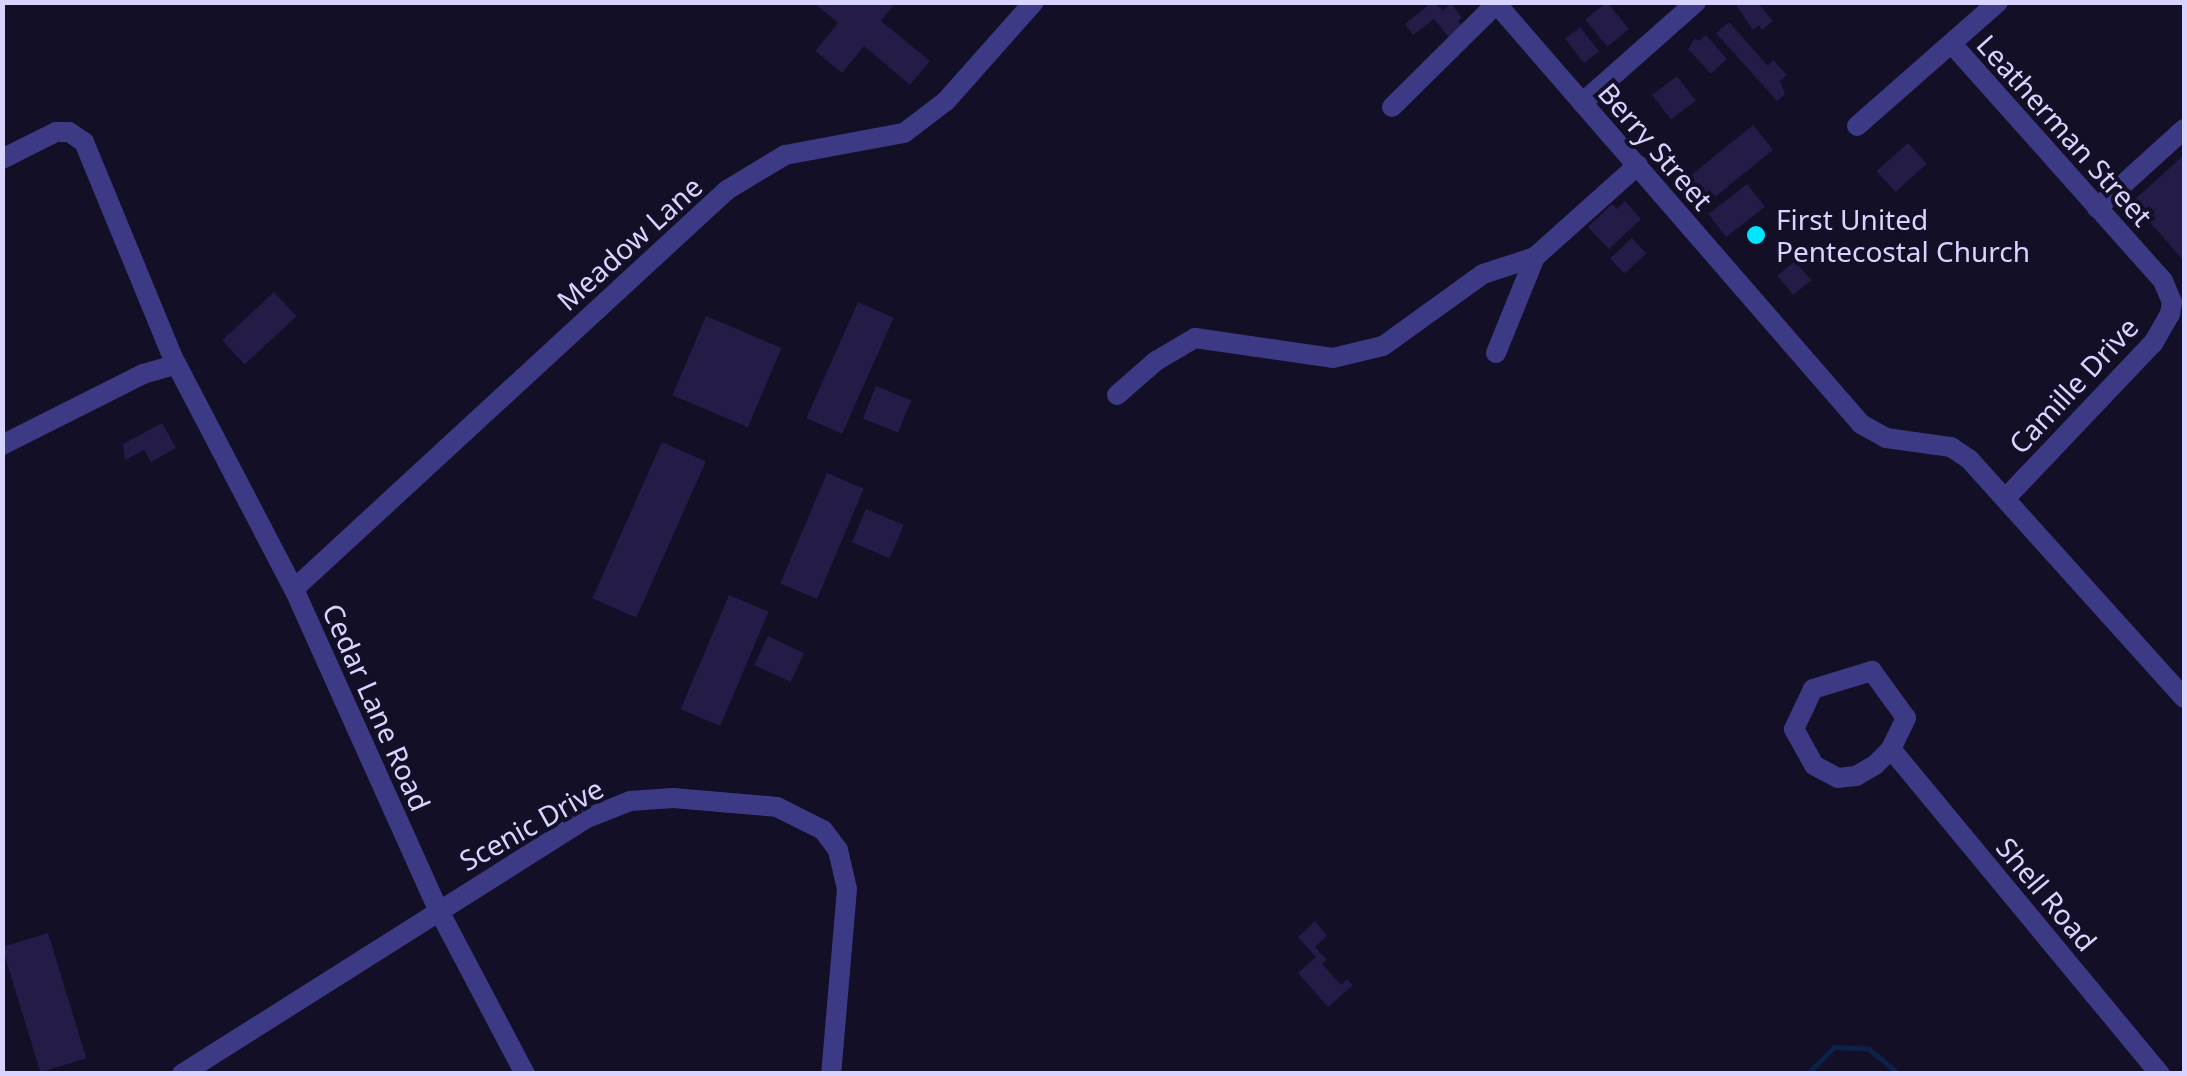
<!DOCTYPE html>
<style>
body{margin:0}
#map{position:relative;width:2187px;height:1076px;overflow:hidden;background:#130f26;font-family:"Noto Sans",sans-serif}
div>[style]{position:absolute}
.stream>*{height:5px;margin:-2.5px;padding:0 2.5px;transform-origin:2.5px;border-radius:2.5px;background:#0c2248}
.building>*{inset:0;background:#241b47;transform-origin:0 0}
.street>*{height:20px;margin:-10px;padding:0 10px;transform-origin:10px;border-radius:10px;background:#3d3a85}
.dots>*{width:28px;height:28px;translate:-50% -50%;box-sizing:border-box;border:5px solid #130f26;border-radius:50%}
span{translate:-50% -50%;white-space:nowrap;text-align:center;line-height:1.15;-webkit-text-stroke:8px #130f26;paint-order:stroke}
.street-label{font-size:28px;color:#d9d4ff}
.poi-label{font-size:28px;color:#d9d4ff}
.left{translate:0 -50%;text-align:left}
.frame{position:absolute;inset:0;border:5px solid #d9d4ff;pointer-events:none}
</style>
<div id="map">
<div class="stream">
<i style="left:1807px;top:1074px;width:38px;rotate:-45deg"></i>
<i style="left:1834px;top:1047px;width:35px;rotate:3deg"></i>
<i style="left:1869px;top:1049px;width:39px;rotate:40deg"></i>
</div>
<div class="building">
<i style="clip-path:polygon(813px 2px,896px 2px,881px 21px,930px 61px,910px 85px,864px 46px,842px 73px,815px 51px,838px 23px)"></i>
<i style="clip-path:polygon(1432px 2px,1443px 10px,1451px 3px,1462px 18px,1458px 21px,1465px 29px,1451px 40px,1434px 19px,1413px 35px,1405px 24px)"></i>
<i style="left:1607px;top:2px;width:35px;height:28px;rotate:51deg"></i>
<i style="clip-path:polygon(1734px 2px,1757px 2px,1773px 21px,1762px 30px,1759px 25px,1753px 30px)"></i>
<i style="clip-path:polygon(1729px 22px,1768px 66px,1773px 60px,1787px 75px,1780px 81px,1785px 94px,1777px 101px,1716px 33px)"></i>
<i style="left:1580px;top:27px;width:31px;height:19px;rotate:52deg"></i>
<i style="clip-path:polygon(1706px 35px,1727px 59px,1711px 74px,1688px 49px,1695px 38px,1699px 41px)"></i>
<i style="left:1677px;top:76px;width:31px;height:31px;rotate:53deg"></i>
<i style="left:1753px;top:125px;width:32px;height:94px;rotate:51deg"></i>
<i style="left:1908px;top:143px;width:28px;height:42px;rotate:48deg"></i>
<i style="clip-path:polygon(2184px 155px,2184px 261px,2132px 202px)"></i>
<i style="left:1747px;top:184px;width:29px;height:49px;rotate:52deg"></i>
<i style="clip-path:polygon(1625px 201px,1641px 219px,1609px 249px,1588px 227px,1612px 204px,1617px 209px)"></i>
<i style="left:1632px;top:238px;width:21px;height:30px;rotate:47deg"></i>
<i style="left:1795px;top:261px;width:25px;height:23px;rotate:50deg"></i>
<i style="left:274px;top:292px;width:33px;height:71px;rotate:47deg"></i>
<i style="left:858px;top:302px;width:39px;height:127px;rotate:24deg"></i>
<i style="left:706px;top:316px;width:82px;height:86px;rotate:23deg"></i>
<i style="left:876px;top:386px;width:38px;height:35px;rotate:22deg"></i>
<i style="clip-path:polygon(162px 423px,176px 448px,151px 462px,144px 450px,125px 460px,123px 444px)"></i>
<i style="left:662px;top:442px;width:48px;height:171px;rotate:24deg"></i>
<i style="left:827px;top:473px;width:40px;height:120px;rotate:23deg"></i>
<i style="left:866px;top:509px;width:41px;height:36px;rotate:23deg"></i>
<i style="left:729px;top:595px;width:43px;height:124px;rotate:23deg"></i>
<i style="left:768px;top:636px;width:40px;height:32px;rotate:25deg"></i>
<i style="clip-path:polygon(1315px 921px,1327px 936px,1315px 947px,1327px 960px,1322px 964px,1341px 985px,1347px 979px,1353px 985px,1328px 1007px,1298px 973px,1316px 957px,1298px 937px)"></i>
<i style="left:48px;top:933px;width:131px;height:48px;rotate:73deg"></i>
</div>
<div class="street">
<i style="left:1495px;top:2px;width:559px;rotate:49.06deg"></i>
<i style="left:1861px;top:424px;width:29px;rotate:29deg"></i>
<i style="left:1886px;top:438px;width:66px;rotate:7.9deg"></i>
<i style="left:1951px;top:447px;width:22px;rotate:34deg"></i>
<i style="left:1969px;top:459px;width:321px;rotate:48deg"></i>
<i style="left:1952px;top:44px;width:317px;rotate:48.3deg"></i>
<i style="left:2163px;top:281px;width:23px;rotate:67deg"></i>
<i style="left:2172px;top:302px;width:12px;rotate:99deg"></i>
<i style="left:2170px;top:314px;width:34px;rotate:120deg"></i>
<i style="left:2153px;top:343px;width:215px;rotate:133.5deg"></i>
<i style="left:1582px;top:103px;width:152px;rotate:-41.5deg"></i>
<i style="left:1392px;top:107px;width:146px;rotate:-44.7deg"></i>
<i style="left:1857px;top:126px;width:188px;rotate:-41.3deg"></i>
<i style="left:2px;top:159px;width:60px;rotate:-26.6deg"></i>
<i style="left:56px;top:132px;width:13px"></i>
<i style="left:69px;top:132px;width:18px;rotate:34deg"></i>
<i style="left:84px;top:142px;width:231px;rotate:67.6deg"></i>
<i style="left:172px;top:356px;width:263px;rotate:62.4deg"></i>
<i style="left:294px;top:589px;width:351px;rotate:65.8deg"></i>
<i style="left:438px;top:909px;width:187px;rotate:62.2deg"></i>
<i style="left:2097px;top:208px;width:118px;rotate:-42.2deg"></i>
<i style="left:1496px;top:353px;width:104px;rotate:-67.9deg"></i>
<i style="left:1117px;top:395px;width:52px;rotate:-41.1deg"></i>
<i style="left:1156px;top:361px;width:45px;rotate:-30.5deg"></i>
<i style="left:1195px;top:338px;width:139px;rotate:8.2deg"></i>
<i style="left:1333px;top:358px;width:51px;rotate:-13.5deg"></i>
<i style="left:1383px;top:346px;width:123px;rotate:-35.8deg"></i>
<i style="left:1483px;top:274px;width:55px;rotate:-18.1deg"></i>
<i style="left:1535px;top:257px;width:138px;rotate:-41.8deg"></i>
<i style="left:2px;top:445px;width:158px;rotate:-26.7deg"></i>
<i style="left:143px;top:374px;width:35px;rotate:-16deg"></i>
<i style="left:294px;top:589px;width:589px;rotate:-42.66deg"></i>
<i style="left:727px;top:190px;width:68px;rotate:-31.1deg"></i>
<i style="left:785px;top:155px;width:121px;rotate:-10.5deg"></i>
<i style="left:904px;top:133px;width:53px;rotate:-37.3deg"></i>
<i style="left:946px;top:101px;width:132px;rotate:-48.4deg"></i>
<i style="left:1872px;top:671px;width:58px;rotate:54.1deg"></i>
<i style="left:1906px;top:718px;width:34px;rotate:116deg"></i>
<i style="left:1891px;top:749px;width:23px;rotate:135deg"></i>
<i style="left:1875px;top:765px;width:22px;rotate:150deg"></i>
<i style="left:1856px;top:776px;width:18px;rotate:174deg"></i>
<i style="left:1838px;top:778px;width:27px;rotate:-152deg"></i>
<i style="left:1814px;top:765px;width:41px;rotate:-119.1deg"></i>
<i style="left:1794px;top:729px;width:44px;rotate:-64.6deg"></i>
<i style="left:1813px;top:689px;width:62px;rotate:-17deg"></i>
<i style="left:1891px;top:749px;width:422px;rotate:50.4deg"></i>
<i style="left:182px;top:1074px;width:477px;rotate:-32.3deg"></i>
<i style="left:585px;top:819px;width:48px;rotate:-21.8deg"></i>
<i style="left:630px;top:801px;width:43px;rotate:-4deg"></i>
<i style="left:673px;top:798px;width:104px;rotate:4.9deg"></i>
<i style="left:777px;top:807px;width:51px;rotate:26.6deg"></i>
<i style="left:823px;top:830px;width:25px;rotate:53deg"></i>
<i style="left:838px;top:850px;width:40px;rotate:77deg"></i>
<i style="left:847px;top:889px;width:186px;rotate:94.9deg"></i>
</div>
<div class="dots">
<i style="left:1756px;top:235px;background:#00e5ff"></i>
</div>
<div class="street-label">
<span style="left:2065px;top:130px;rotate:48deg">Leatherman Street</span>
<span style="left:1656px;top:146px;rotate:49deg">Berry Street</span>
<span style="left:629px;top:243px;rotate:-42deg">Meadow Lane</span>
<span style="left:2073px;top:385px;rotate:-47deg">Camille Drive</span>
<span style="left:377px;top:707px;rotate:66deg">Cedar Lane Road</span>
<span style="left:531px;top:824px;rotate:-29deg">Scenic Drive</span>
<span style="left:2047px;top:894px;rotate:50deg">Shell Road</span>
</div>
<div class="poi-label">
<span class="left" style="left:1776px;top:235px">First United<br>Pentecostal Church</span>
</div>
<div class="frame"></div>
</div>
